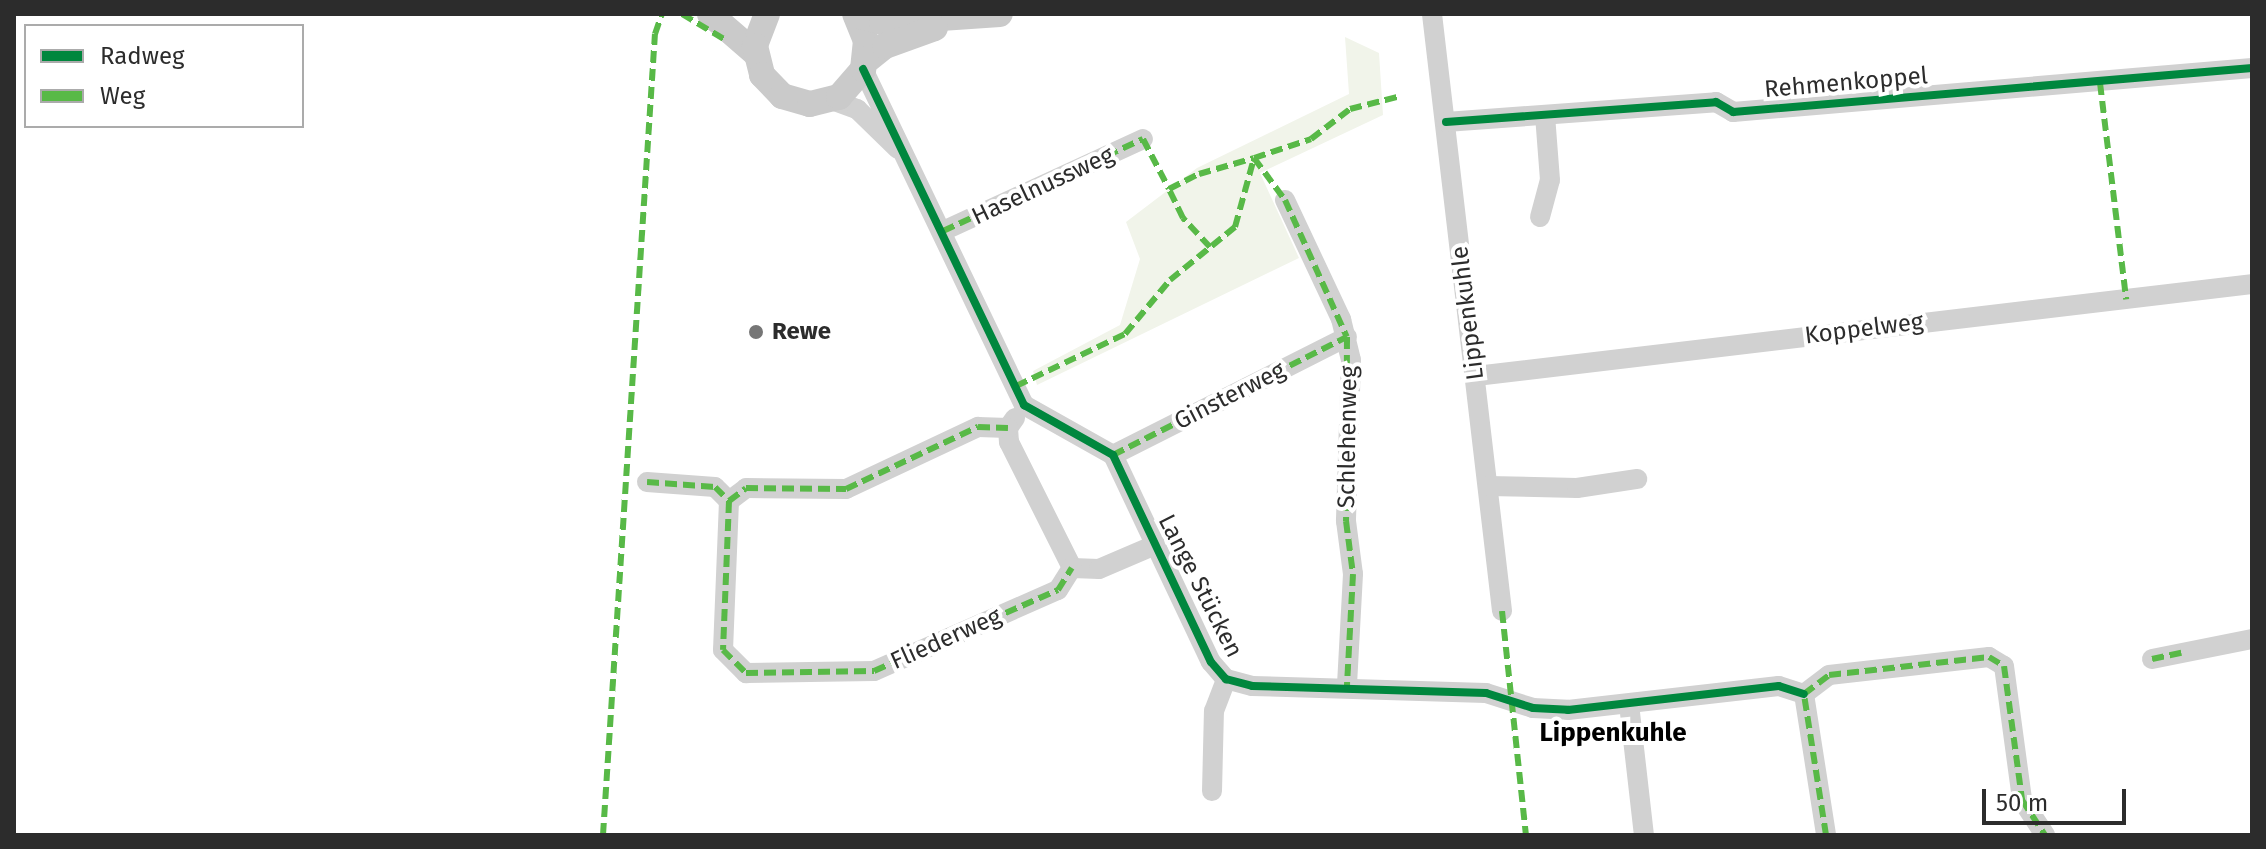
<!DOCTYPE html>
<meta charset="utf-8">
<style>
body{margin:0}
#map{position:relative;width:2266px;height:849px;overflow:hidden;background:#fff;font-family:"Fira Sans",sans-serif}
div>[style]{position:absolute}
.green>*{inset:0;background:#f1f4ea}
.street>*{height:20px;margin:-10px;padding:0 10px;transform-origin:10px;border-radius:10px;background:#d1d1d1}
.secondary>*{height:26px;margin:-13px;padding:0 13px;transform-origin:13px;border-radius:13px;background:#cacaca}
.quiet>*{height:6px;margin-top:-3px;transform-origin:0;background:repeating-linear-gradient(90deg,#58b947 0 12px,transparent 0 18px)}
.cycleway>*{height:8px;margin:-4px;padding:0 4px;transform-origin:4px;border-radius:4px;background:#00873e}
.dots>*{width:22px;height:22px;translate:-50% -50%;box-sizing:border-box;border:4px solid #fff;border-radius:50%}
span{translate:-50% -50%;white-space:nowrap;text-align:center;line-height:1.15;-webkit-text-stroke:8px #fff;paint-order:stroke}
.street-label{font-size:24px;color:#2c2c2c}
.poi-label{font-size:24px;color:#2c2c2c;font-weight:700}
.left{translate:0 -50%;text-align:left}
.neighbourhood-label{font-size:26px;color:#000;font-weight:700}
.frame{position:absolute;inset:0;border:16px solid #2c2c2c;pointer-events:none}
.legend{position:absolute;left:24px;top:24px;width:280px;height:104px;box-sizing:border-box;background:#fff;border:2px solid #ababab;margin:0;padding:10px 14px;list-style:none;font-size:24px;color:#2c2c2c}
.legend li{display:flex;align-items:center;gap:16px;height:40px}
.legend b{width:40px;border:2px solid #ababab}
.scale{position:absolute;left:1982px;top:789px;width:144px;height:36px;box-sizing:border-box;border:4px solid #2c2c2c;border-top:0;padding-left:10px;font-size:24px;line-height:28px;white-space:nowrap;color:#2c2c2c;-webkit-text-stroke:6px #fff;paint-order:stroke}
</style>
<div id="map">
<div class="green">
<i style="clip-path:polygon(1345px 37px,1379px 53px,1383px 115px,1260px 173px,1299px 258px,1037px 385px,1033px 371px,1120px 325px,1140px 259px,1126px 222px,1197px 168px,1349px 94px)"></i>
</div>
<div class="street">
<i style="left:1432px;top:14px;width:601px;rotate:83.31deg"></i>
<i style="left:863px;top:69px;width:373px;rotate:64.4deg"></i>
<i style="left:1024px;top:405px;width:102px;rotate:29.3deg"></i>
<i style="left:1113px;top:455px;width:229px;rotate:64.7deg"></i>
<i style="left:1211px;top:662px;width:23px;rotate:49deg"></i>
<i style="left:1226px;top:679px;width:27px;rotate:15deg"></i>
<i style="left:1252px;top:686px;width:234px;rotate:1.7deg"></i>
<i style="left:1486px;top:693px;width:49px;rotate:17.7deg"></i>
<i style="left:1533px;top:708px;width:35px;rotate:3deg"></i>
<i style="left:1568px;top:710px;width:212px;rotate:-6.5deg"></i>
<i style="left:1779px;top:686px;width:26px;rotate:18deg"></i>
<i style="left:832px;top:100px;width:27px;rotate:20deg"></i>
<i style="left:857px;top:109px;width:57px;rotate:44.3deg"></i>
<i style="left:1446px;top:122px;width:271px;rotate:-4.2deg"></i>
<i style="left:1716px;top:102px;width:20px;rotate:30deg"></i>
<i style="left:1733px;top:112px;width:521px;rotate:-4.85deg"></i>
<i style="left:1285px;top:200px;width:132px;rotate:64.8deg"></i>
<i style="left:1341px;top:319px;width:42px;rotate:76.3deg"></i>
<i style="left:1351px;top:360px;width:161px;rotate:91.8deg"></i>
<i style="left:1346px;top:521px;width:53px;rotate:82.5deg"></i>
<i style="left:1353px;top:574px;width:112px;rotate:93.1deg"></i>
<i style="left:1540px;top:217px;width:38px;rotate:-75deg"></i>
<i style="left:1550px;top:180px;width:65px;rotate:-94.4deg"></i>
<i style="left:943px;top:231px;width:220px;rotate:-24.7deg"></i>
<i style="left:1476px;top:376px;width:781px;rotate:-6.76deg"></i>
<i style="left:1015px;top:418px;width:12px;rotate:125deg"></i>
<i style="left:1008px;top:428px;width:14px;rotate:86deg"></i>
<i style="left:1009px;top:442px;width:141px;rotate:63.4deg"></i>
<i style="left:1072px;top:568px;width:27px;rotate:2deg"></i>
<i style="left:1099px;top:569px;width:61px;rotate:-23.2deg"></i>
<i style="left:1113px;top:455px;width:262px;rotate:-26.8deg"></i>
<i style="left:647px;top:482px;width:68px;rotate:4.2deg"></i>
<i style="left:715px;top:487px;width:20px;rotate:45deg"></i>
<i style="left:729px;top:501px;width:21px;rotate:-37deg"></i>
<i style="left:746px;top:488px;width:100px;rotate:0.6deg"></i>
<i style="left:846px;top:489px;width:146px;rotate:-25.2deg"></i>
<i style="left:978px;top:427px;width:30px;rotate:2deg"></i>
<i style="left:1488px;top:486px;width:89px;rotate:1.3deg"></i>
<i style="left:1577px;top:488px;width:61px;rotate:-8.5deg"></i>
<i style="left:729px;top:501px;width:149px;rotate:92.3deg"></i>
<i style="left:723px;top:650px;width:33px;rotate:45deg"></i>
<i style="left:746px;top:673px;width:128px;rotate:-0.9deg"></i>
<i style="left:874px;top:671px;width:201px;rotate:-23.8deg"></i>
<i style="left:1058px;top:590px;width:26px;rotate:-58deg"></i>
<i style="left:2152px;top:659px;width:102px;rotate:-11.3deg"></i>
<i style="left:1804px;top:694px;width:31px;rotate:-37deg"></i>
<i style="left:1829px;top:675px;width:161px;rotate:-6.4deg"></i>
<i style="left:1989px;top:657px;width:17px;rotate:31deg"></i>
<i style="left:2004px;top:666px;width:135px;rotate:82.3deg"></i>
<i style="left:2022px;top:800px;width:42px;rotate:56.7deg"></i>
<i style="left:1804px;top:694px;width:143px;rotate:81.1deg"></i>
<i style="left:1629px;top:704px;width:132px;rotate:83.5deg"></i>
<i style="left:1212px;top:791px;width:80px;rotate:-88.6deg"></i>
<i style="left:1214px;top:711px;width:34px;rotate:-69deg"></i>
</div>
<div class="secondary">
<i style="left:710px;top:14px;width:60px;rotate:40.9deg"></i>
<i style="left:767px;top:14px;width:34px;rotate:111deg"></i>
<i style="left:755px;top:46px;width:30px;rotate:76deg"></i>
<i style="left:762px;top:75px;width:29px;rotate:46deg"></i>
<i style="left:782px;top:96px;width:29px;rotate:16deg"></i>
<i style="left:810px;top:104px;width:30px;rotate:-14deg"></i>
<i style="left:839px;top:97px;width:37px;rotate:-49deg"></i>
<i style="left:863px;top:69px;width:28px;rotate:-84deg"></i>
<i style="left:866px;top:41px;width:29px;rotate:-112deg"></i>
<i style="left:856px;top:15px;width:27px;rotate:15deg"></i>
<i style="left:882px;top:22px;width:118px;rotate:-3.9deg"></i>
<i style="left:865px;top:62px;width:26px;rotate:-39deg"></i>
<i style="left:885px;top:46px;width:53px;rotate:-19.8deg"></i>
</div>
<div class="quiet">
<i style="left:682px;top:14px;width:49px;rotate:30.8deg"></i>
<i style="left:2100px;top:83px;width:218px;rotate:83.1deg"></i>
<i style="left:943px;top:231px;width:220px;rotate:-24.7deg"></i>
<i style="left:1143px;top:139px;width:56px;rotate:62.5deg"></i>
<i style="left:1210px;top:247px;width:40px;rotate:-133deg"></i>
<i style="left:1183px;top:218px;width:32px;rotate:-116deg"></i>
<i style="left:1169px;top:189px;width:34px;rotate:-27deg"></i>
<i style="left:1199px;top:174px;width:57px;rotate:-16.2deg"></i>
<i style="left:1254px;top:158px;width:52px;rotate:53.6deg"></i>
<i style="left:1285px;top:200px;width:150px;rotate:65.7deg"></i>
<i style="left:1347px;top:337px;width:184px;rotate:90.3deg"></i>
<i style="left:1346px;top:521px;width:53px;rotate:82.5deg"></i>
<i style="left:1353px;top:574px;width:112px;rotate:93.1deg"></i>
<i style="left:1016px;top:386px;width:121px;rotate:-25.5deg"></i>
<i style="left:1125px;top:334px;width:70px;rotate:-50.2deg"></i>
<i style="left:1170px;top:280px;width:84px;rotate:-39.2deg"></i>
<i style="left:1235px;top:227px;width:72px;rotate:-74.6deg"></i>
<i style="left:1254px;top:158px;width:60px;rotate:-18.4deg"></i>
<i style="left:1311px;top:139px;width:49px;rotate:-37.6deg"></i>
<i style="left:1350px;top:109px;width:49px;rotate:-14.3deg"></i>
<i style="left:1113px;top:455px;width:262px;rotate:-26.8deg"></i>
<i style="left:647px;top:482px;width:68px;rotate:4.2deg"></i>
<i style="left:715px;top:487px;width:20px;rotate:45deg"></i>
<i style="left:729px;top:501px;width:21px;rotate:-37deg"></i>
<i style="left:746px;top:488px;width:100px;rotate:0.6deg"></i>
<i style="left:846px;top:489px;width:146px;rotate:-25.2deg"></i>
<i style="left:978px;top:427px;width:30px;rotate:2deg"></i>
<i style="left:729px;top:501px;width:149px;rotate:92.3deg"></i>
<i style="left:723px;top:650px;width:33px;rotate:45deg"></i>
<i style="left:746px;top:673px;width:128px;rotate:-0.9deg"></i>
<i style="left:874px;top:671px;width:201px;rotate:-23.8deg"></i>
<i style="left:1058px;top:590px;width:26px;rotate:-58deg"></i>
<i style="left:1502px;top:611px;width:225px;rotate:83.9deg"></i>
<i style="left:2152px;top:659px;width:30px;rotate:-12deg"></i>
<i style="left:603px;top:835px;width:803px;rotate:-86.29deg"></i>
<i style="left:655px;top:34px;width:21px;rotate:-71deg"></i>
<i style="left:1826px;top:835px;width:143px;rotate:-98.9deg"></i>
<i style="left:1804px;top:694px;width:31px;rotate:-37deg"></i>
<i style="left:1829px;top:675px;width:161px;rotate:-6.4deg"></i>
<i style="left:1989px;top:657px;width:17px;rotate:31deg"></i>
<i style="left:2004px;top:666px;width:135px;rotate:82.3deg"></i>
<i style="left:2022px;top:800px;width:42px;rotate:56.7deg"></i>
</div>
<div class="cycleway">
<i style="left:863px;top:69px;width:373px;rotate:64.4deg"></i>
<i style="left:1024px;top:405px;width:102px;rotate:29.3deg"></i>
<i style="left:1113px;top:455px;width:229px;rotate:64.7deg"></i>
<i style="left:1211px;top:662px;width:23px;rotate:49deg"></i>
<i style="left:1226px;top:679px;width:27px;rotate:15deg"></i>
<i style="left:1252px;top:686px;width:234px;rotate:1.7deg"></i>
<i style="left:1486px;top:693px;width:49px;rotate:17.7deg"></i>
<i style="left:1533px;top:708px;width:35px;rotate:3deg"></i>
<i style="left:1568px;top:710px;width:212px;rotate:-6.5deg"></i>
<i style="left:1779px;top:686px;width:26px;rotate:18deg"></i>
<i style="left:1446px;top:122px;width:271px;rotate:-4.2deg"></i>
<i style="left:1716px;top:102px;width:20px;rotate:30deg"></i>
<i style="left:1733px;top:112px;width:521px;rotate:-4.85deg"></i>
</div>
<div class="dots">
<i style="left:756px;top:332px;background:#767676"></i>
</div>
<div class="street-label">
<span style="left:1846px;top:83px;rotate:-5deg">Rehmenkoppel</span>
<span style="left:1043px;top:186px;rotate:-25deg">Haselnussweg</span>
<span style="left:1468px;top:313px;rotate:-97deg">Lippenkuhle</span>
<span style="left:1864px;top:329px;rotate:-7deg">Koppelweg</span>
<span style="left:1230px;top:396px;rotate:-27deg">Ginsterweg</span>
<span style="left:1348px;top:437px;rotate:-89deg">Schlehenweg</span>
<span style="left:1200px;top:586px;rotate:63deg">Lange Stücken</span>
<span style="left:946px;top:639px;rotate:-24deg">Fliederweg</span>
</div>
<div class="poi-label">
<span class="left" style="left:772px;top:332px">Rewe</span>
</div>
<div class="neighbourhood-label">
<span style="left:1613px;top:733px">Lippenkuhle</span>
</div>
<div class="frame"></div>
<ul class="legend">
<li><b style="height:10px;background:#00873e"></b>Radweg</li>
<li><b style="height:10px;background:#58b947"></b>Weg</li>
</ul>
<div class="scale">50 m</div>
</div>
